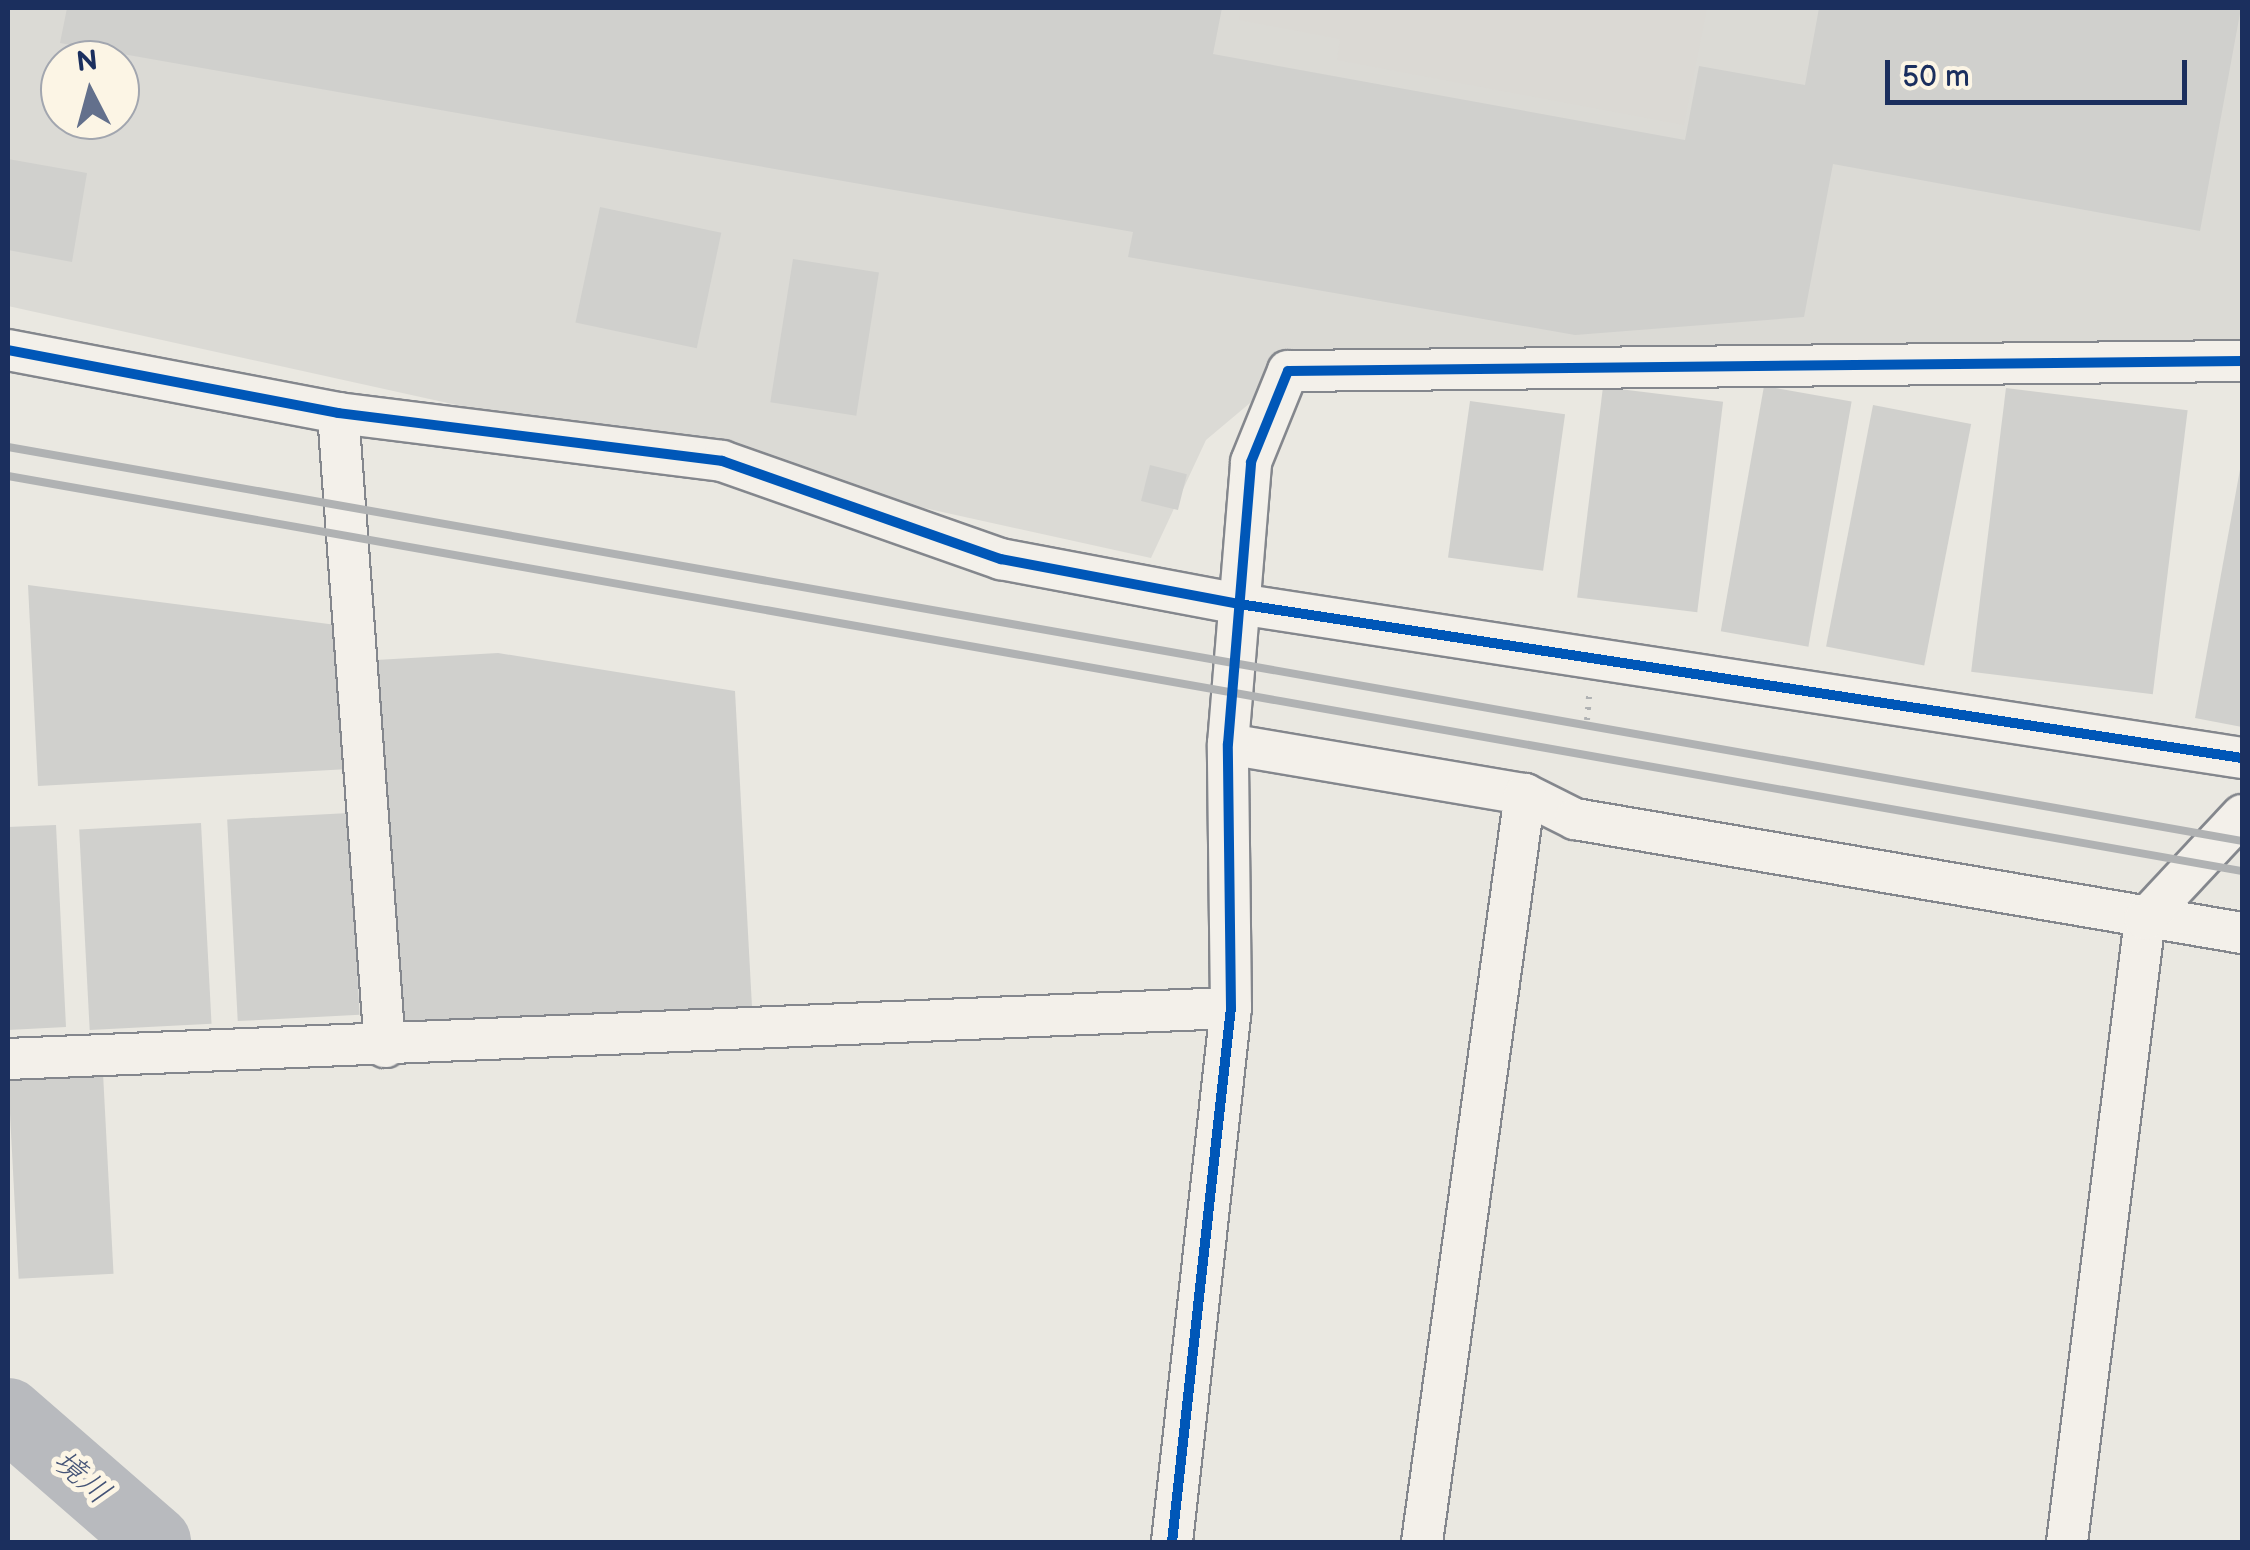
<!DOCTYPE html>
<meta charset="utf-8">
<style>
body{margin:0}
#map{position:relative;width:2250px;height:1550px;overflow:hidden;background:#eae8e1;font-family:"Balsamiq Sans","Klee One",sans-serif}
div>[style]{position:absolute}
.built>*{inset:0;background:#dbdad5}
.green>*{inset:0;background:#dbd9d4}
.river>*{height:72px;margin:-36px;padding:0 36px;transform-origin:36px;border-radius:36px;background:#b8babe}
.building>*{inset:0;background:#d0d0cd;transform-origin:0 0}
.path>*{height:6px;margin-top:-3px;transform-origin:0;background:repeating-linear-gradient(90deg,#b0b2b3 0 2.5px,transparent 0 10.5px)}
.roads{filter:drop-shadow(2px 0 #84878d) drop-shadow(-2px 0 #84878d) drop-shadow(0 2px #84878d) drop-shadow(0 -2px #84878d)}
.minor>*{height:40px;margin:-20px;padding:0 20px;transform-origin:20px;border-radius:20px;background:#f3f0ea}
.rail>*{height:8px;margin:-4px;padding:0 4px;transform-origin:4px;border-radius:4px;background:#b0b2b3}
.cycleway>*{height:10px;margin:-5px;padding:0 5px;transform-origin:5px;border-radius:5px;background:#0057b8}
span{translate:-50% -50%;white-space:nowrap;text-align:center;line-height:1.15;-webkit-text-stroke:10px #fcf5e5;paint-order:stroke}
.water-label{font-size:32px;color:#445376;font-style:italic}
.frame{position:absolute;inset:0;border:10px solid #1b2f5e;pointer-events:none}
.north{position:absolute;left:40px;top:40px;width:100px;height:100px;box-sizing:border-box;background:#fcf5e5;border:2px solid #a2a6af;border-radius:50%;rotate:354deg;font-size:28px;font-weight:700;line-height:40px;text-align:center;color:#1b2f5e}
.north::after{content:'';display:block;margin:auto;width:35px;height:45px;background:#63708c;clip-path:polygon(50% 0,100% 100%,50% 72%,0 100%)}
.scale{position:absolute;left:1885px;top:60px;width:302px;height:45px;box-sizing:border-box;border:5px solid #1b2f5e;border-top:0;padding-left:12px;font-size:30px;line-height:35px;white-space:nowrap;color:#1b2f5e;-webkit-text-stroke:8px #fcf5e5;paint-order:stroke}
</style>
<div id="map">
<div class="built">
<i style="clip-path:polygon(evenodd,8px 8px,2242px 8px,2242px 355px,1288px 371px,1206px 440px,1151px 558px,8px 306px,8px 8px,60px 60px,120px 60px,120px 120px,60px 120px,60px 60px)"></i>
</div>
<div class="green">
<i style="clip-path:polygon(1241px 8px,1707px 8px,1684px 125px,1337px 60px,1340px 39px,1239px 20px)"></i>
</div>
<div class="river">
<i style="left:8px;top:1414px;width:195px;rotate:41deg"></i>
</div>
<div class="building">
<i style="clip-path:polygon(67px 8px,1222px 8px,1213px 54px,1685px 140px,1699px 66px,1805px 85px,1819px 8px,2241px 8px,2200px 231px,1833px 164px,1804px 317px,1575px 335px,1128px 257px,1133px 232px,60px 43px)"></i>
<i style="clip-path:polygon(8px 159px,87px 173px,72px 262px,8px 250px)"></i>
<i style="left:600px;top:207px;width:124px;height:118px;rotate:12deg"></i>
<i style="left:793px;top:259px;width:87px;height:145px;rotate:9deg"></i>
<i style="left:1764px;top:386px;width:89px;height:249px;rotate:10deg"></i>
<i style="left:1603px;top:387px;width:121px;height:212px;rotate:7deg"></i>
<i style="left:2006px;top:388px;width:183px;height:286px;rotate:7deg"></i>
<i style="left:1470px;top:401px;width:96px;height:158px;rotate:8deg"></i>
<i style="left:1873px;top:405px;width:100px;height:246px;rotate:11deg"></i>
<i style="clip-path:polygon(2241px 464px,2242px 464px,2242px 727px,2195px 718px)"></i>
<i style="left:1150px;top:465px;width:38px;height:37px;rotate:14deg"></i>
<i style="clip-path:polygon(28px 585px,344px 626px,349px 769px,38px 786px)"></i>
<i style="clip-path:polygon(498px 653px,735px 691px,752px 1007px,397px 1024px,376px 660px)"></i>
<i style="left:349px;top:813px;width:202px;height:122px;rotate:87deg"></i>
<i style="left:201px;top:823px;width:201px;height:122px;rotate:87deg"></i>
<i style="clip-path:polygon(56px 825px,66px 1027px,8px 1030px,8px 827px)"></i>
<i style="left:103px;top:1073px;width:201px;height:95px;rotate:87deg"></i>
</div>
<div class="path">
<i style="left:1587px;top:720px;width:24px;rotate:-85deg"></i>
</div>
<div class="roads">
<div class="minor">
<i style="left:8px;top:350px;width:336px;rotate:10.8deg"></i>
<i style="left:338px;top:413px;width:387px;rotate:7.1deg"></i>
<i style="left:722px;top:461px;width:296px;rotate:19.4deg"></i>
<i style="left:1001px;top:559px;width:242px;rotate:10.7deg"></i>
<i style="left:1239px;top:604px;width:1015px;rotate:8.73deg"></i>
<i style="left:338px;top:413px;width:636px;rotate:85.76deg"></i>
<i style="left:1228px;top:744px;width:301px;rotate:9.6deg"></i>
<i style="left:1525px;top:794px;width:56px;rotate:26.6deg"></i>
<i style="left:1575px;top:819px;width:677px;rotate:9.7deg"></i>
<i style="left:8px;top:1059px;width:1224px;rotate:-2.39deg"></i>
<i style="left:1172px;top:1542px;width:537px;rotate:-83.7deg"></i>
<i style="left:1231px;top:1008px;width:264px;rotate:-90.7deg"></i>
<i style="left:1228px;top:744px;width:283px;rotate:-85.3deg"></i>
<i style="left:1251px;top:462px;width:98px;rotate:-67.9deg"></i>
<i style="left:1288px;top:371px;width:954px;rotate:-0.6deg"></i>
<i style="left:1422px;top:1542px;width:755px;rotate:-82.16deg"></i>
<i style="left:2067px;top:1542px;width:628px;rotate:-82.86deg"></i>
<i style="left:2145px;top:919px;width:142px;rotate:-47deg"></i>
</div>
</div>
<div class="rail">
<i style="left:8px;top:447px;width:2268px;rotate:10deg"></i>
<i style="left:8px;top:476px;width:2269px;rotate:10.03deg"></i>
</div>
<div class="cycleway">
<i style="left:8px;top:350px;width:336px;rotate:10.8deg"></i>
<i style="left:338px;top:413px;width:387px;rotate:7.1deg"></i>
<i style="left:722px;top:461px;width:296px;rotate:19.4deg"></i>
<i style="left:1001px;top:559px;width:242px;rotate:10.7deg"></i>
<i style="left:1239px;top:604px;width:1015px;rotate:8.73deg"></i>
<i style="left:1172px;top:1542px;width:537px;rotate:-83.7deg"></i>
<i style="left:1231px;top:1008px;width:264px;rotate:-90.7deg"></i>
<i style="left:1228px;top:744px;width:283px;rotate:-85.3deg"></i>
<i style="left:1251px;top:462px;width:98px;rotate:-67.9deg"></i>
<i style="left:1288px;top:371px;width:954px;rotate:-0.6deg"></i>
</div>
<div class="water-label">
<span style="left:81px;top:1478px;rotate:41deg">境川</span>
</div>
<div class="frame"></div>
<div class="north">N</div>
<div class="scale">50 m</div>
</div>
